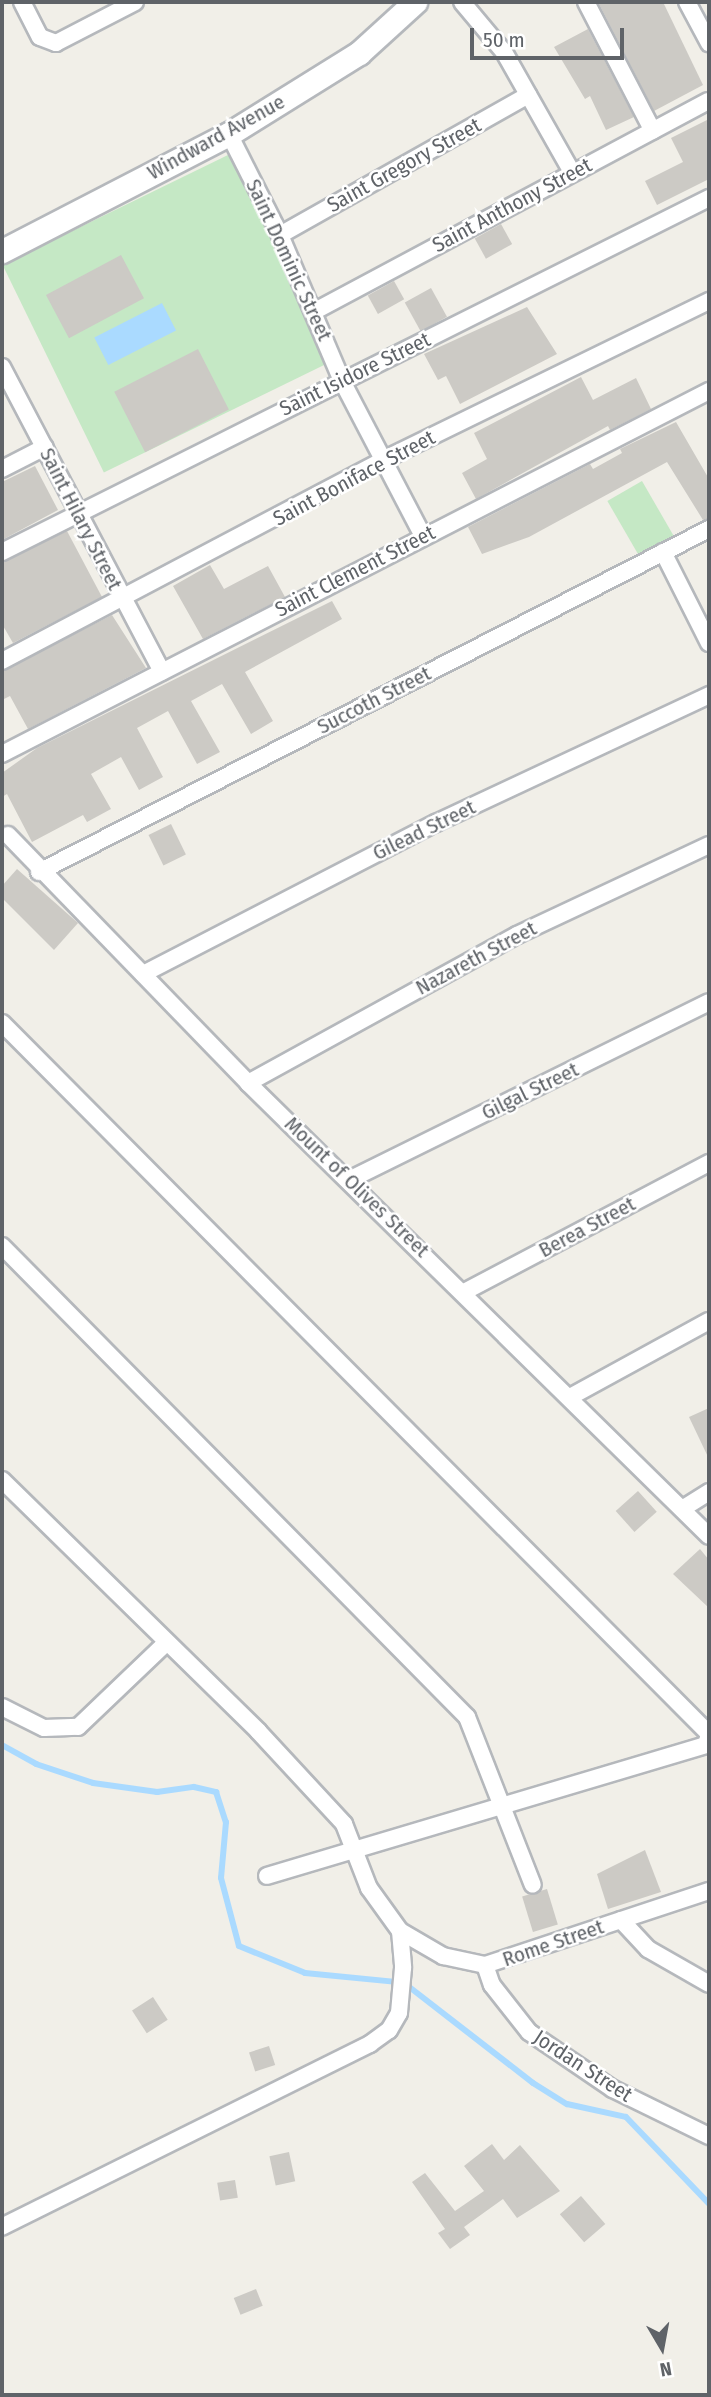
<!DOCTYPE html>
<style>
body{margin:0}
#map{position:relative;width:711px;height:2397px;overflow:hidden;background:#f1efe8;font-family:"Fira Sans Condensed",sans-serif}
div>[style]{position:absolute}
.green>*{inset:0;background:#c5e8c5;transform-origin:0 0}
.water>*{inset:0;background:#aadaff;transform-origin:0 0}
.stream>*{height:6px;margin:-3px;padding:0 3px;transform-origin:3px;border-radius:3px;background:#aadaff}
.building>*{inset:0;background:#cccac5;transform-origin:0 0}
.roads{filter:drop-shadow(2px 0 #b5b8bc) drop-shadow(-2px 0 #b5b8bc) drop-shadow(0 2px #b5b8bc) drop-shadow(0 -2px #b5b8bc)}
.street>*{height:16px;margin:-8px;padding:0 8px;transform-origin:8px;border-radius:8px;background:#fff}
.secondary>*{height:23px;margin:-11.5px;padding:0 11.5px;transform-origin:11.5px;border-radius:11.5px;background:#fff}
span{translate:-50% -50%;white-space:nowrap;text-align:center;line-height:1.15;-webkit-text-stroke:5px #fff;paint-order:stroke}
.street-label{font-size:21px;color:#5f6368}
.frame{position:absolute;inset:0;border:4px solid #5f6368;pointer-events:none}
.north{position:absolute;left:627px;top:2313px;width:70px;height:70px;-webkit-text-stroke:5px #fff;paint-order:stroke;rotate:170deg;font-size:19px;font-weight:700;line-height:28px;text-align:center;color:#5f6368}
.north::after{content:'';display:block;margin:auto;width:24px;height:32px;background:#5f6368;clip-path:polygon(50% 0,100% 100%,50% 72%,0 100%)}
.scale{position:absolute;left:470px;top:28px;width:154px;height:32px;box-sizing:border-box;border:4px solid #5f6368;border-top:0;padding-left:9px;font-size:21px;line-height:24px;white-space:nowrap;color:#5f6368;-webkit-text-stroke:5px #fff;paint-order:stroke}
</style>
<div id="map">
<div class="green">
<i style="left:230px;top:154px;width:231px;height:253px;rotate:64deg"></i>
<i style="left:642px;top:481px;width:67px;height:40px;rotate:60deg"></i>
</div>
<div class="water">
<i style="left:162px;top:303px;width:31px;height:76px;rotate:63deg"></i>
</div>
<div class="stream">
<i style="left:2px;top:1745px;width:39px;rotate:29deg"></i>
<i style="left:36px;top:1764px;width:60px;rotate:18.4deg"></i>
<i style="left:93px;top:1783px;width:65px;rotate:8deg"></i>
<i style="left:157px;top:1792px;width:37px;rotate:-8deg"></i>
<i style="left:194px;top:1787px;width:23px;rotate:13deg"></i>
<i style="left:216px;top:1792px;width:32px;rotate:72deg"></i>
<i style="left:226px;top:1822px;width:56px;rotate:95.1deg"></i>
<i style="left:221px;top:1878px;width:70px;rotate:75.2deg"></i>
<i style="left:239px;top:1946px;width:71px;rotate:22.2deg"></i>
<i style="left:305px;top:1973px;width:91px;rotate:5.6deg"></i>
<i style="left:408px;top:1986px;width:158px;rotate:37.8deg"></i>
<i style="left:533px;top:2083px;width:40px;rotate:32deg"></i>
<i style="left:567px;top:2104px;width:60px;rotate:12.4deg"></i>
<i style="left:626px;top:2117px;width:120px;rotate:46.3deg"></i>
</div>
<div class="building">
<i style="clip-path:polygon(598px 2px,663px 2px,703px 85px,654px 111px)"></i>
<i style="clip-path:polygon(588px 29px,634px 117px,606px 130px,590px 96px,585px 99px,554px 47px)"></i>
<i style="clip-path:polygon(709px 119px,709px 179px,657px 205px,645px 181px,683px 162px,671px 138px)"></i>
<i style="left:501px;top:224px;width:23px;height:30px;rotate:61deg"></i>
<i style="left:121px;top:255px;width:49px;height:85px;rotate:62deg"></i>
<i style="left:394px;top:281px;width:21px;height:30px;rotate:61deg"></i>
<i style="left:431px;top:288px;width:33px;height:30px;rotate:61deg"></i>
<i style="clip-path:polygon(527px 307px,557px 354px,460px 404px,446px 376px,438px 380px,424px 354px)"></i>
<i style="left:198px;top:349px;width:68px;height:94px;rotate:63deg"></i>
<i style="clip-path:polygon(581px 377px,593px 400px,636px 378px,651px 409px,610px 430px,608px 426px,476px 499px,462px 473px,487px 459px,474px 433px)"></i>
<i style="clip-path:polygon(676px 422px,709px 479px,709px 519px,703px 520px,667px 462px,529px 537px,482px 554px,468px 527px,590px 464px,593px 469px,622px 453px,620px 449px)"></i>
<i style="clip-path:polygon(35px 466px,58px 510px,2px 540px,2px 482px)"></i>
<i style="clip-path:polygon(67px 531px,102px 597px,13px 643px,2px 624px,2px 562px)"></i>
<i style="clip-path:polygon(210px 565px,224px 589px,268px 566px,285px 597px,203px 639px,173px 586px)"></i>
<i style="clip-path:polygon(332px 601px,342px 619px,245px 672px,273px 721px,251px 734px,222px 684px,191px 701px,220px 752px,197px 764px,168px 711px,137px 728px,163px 777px,139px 790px,121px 757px,91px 774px,111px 809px,87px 822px,83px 815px,32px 842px,7px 794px,2px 797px,2px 773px,37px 748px)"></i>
<i style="clip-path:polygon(112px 615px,146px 668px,28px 729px,10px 696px,2px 700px,2px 671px)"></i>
<i style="left:171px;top:824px;width:34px;height:25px;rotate:64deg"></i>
<i style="clip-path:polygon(17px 869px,78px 923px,54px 950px,2px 898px,2px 886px)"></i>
<i style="clip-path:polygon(709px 1408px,709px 1459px,689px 1417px)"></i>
<i style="left:638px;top:1491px;width:28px;height:30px;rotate:48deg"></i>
<i style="clip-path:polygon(700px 1549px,709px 1560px,709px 1608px,673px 1574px)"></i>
<i style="clip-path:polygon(645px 1850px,661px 1892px,608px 1909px,597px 1874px)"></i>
<i style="left:547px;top:1889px;width:37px;height:26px;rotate:73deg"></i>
<i style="left:153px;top:1997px;width:27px;height:25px;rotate:57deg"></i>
<i style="left:269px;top:2046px;width:20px;height:21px;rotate:72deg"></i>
<i style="clip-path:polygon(492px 2144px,504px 2160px,520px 2145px,560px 2191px,517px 2218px,503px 2199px,464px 2227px,470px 2235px,450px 2249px,438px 2233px,445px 2229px,412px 2182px,425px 2173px,455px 2211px,484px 2191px,464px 2166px)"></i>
<i style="left:289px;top:2152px;width:30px;height:20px;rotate:78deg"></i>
<i style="left:235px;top:2180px;width:18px;height:18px;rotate:81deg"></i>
<i style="left:581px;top:2196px;width:37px;height:28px;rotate:49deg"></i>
<i style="left:256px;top:2289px;width:18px;height:24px;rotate:68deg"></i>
</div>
<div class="roads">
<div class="street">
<i style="left:22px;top:2px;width:39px;rotate:63deg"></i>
<i style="left:40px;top:37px;width:17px;rotate:21deg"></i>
<i style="left:56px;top:43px;width:89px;rotate:-27.4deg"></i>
<i style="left:462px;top:2px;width:65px;rotate:50deg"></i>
<i style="left:504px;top:52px;width:138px;rotate:60.5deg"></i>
<i style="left:586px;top:2px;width:145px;rotate:62.6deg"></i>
<i style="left:687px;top:2px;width:47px;rotate:61.8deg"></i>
<i style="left:229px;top:134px;width:113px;rotate:63.2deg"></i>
<i style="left:280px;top:235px;width:159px;rotate:67deg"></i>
<i style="left:342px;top:381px;width:175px;rotate:62.4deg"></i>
<i style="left:280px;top:235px;width:285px;rotate:-29.4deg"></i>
<i style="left:315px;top:311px;width:446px;rotate:-28.1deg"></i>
<i style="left:2px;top:367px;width:344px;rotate:62.3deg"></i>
<i style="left:2px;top:469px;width:48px;rotate:-27.1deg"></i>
<i style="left:2px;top:552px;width:791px;rotate:-26.6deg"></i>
<i style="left:663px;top:552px;width:102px;rotate:63.2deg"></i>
<i style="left:2px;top:661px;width:431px;rotate:-27.8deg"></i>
<i style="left:383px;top:460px;width:363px;rotate:-26deg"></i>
<i style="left:2px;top:754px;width:795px;rotate:-27.18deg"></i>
<i style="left:8px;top:835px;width:345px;rotate:45.9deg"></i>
<i style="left:248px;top:1083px;width:646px;rotate:44.5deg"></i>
<i style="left:39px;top:872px;width:753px;rotate:-27.11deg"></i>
<i style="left:143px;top:974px;width:330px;rotate:-27.3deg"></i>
<i style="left:436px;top:823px;width:302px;rotate:-25.1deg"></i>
<i style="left:2px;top:1023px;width:1003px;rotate:45.16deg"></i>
<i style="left:709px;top:1734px;width:11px;rotate:105deg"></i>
<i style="left:706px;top:1745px;width:458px;rotate:163.4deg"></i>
<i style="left:248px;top:1083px;width:307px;rotate:-28.8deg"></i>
<i style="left:517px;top:935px;width:212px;rotate:-25.1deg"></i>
<i style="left:351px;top:1179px;width:399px;rotate:-26.3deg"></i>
<i style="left:2px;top:1246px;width:662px;rotate:45.37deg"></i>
<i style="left:467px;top:1717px;width:180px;rotate:68.6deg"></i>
<i style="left:466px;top:1291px;width:275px;rotate:-27.8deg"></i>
<i style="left:570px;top:1397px;width:158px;rotate:-28.7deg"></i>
<i style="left:2px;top:1480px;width:359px;rotate:44.4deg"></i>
<i style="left:258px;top:1731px;width:127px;rotate:47.2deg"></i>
<i style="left:344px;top:1824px;width:69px;rotate:68.7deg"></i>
<i style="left:369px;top:1888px;width:53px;rotate:54.2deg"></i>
<i style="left:400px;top:1931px;width:37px;rotate:85deg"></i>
<i style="left:403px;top:1968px;width:45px;rotate:95.1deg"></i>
<i style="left:399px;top:2013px;width:20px;rotate:120deg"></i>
<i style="left:389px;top:2030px;width:24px;rotate:144deg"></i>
<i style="left:370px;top:2044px;width:411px;rotate:153.6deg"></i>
<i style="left:682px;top:1509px;width:32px;rotate:-32deg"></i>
<i style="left:2px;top:1707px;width:47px;rotate:26.6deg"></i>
<i style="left:44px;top:1728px;width:34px;rotate:-2deg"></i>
<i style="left:78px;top:1727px;width:120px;rotate:-43.7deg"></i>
<i style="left:621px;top:1920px;width:40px;rotate:47deg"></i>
<i style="left:648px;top:1949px;width:70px;rotate:29.8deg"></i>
<i style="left:400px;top:1931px;width:50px;rotate:30.2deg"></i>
<i style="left:443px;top:1956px;width:43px;rotate:12.1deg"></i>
<i style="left:485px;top:1965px;width:236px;rotate:-18.3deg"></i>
<i style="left:485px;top:1965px;width:21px;rotate:71deg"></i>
<i style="left:492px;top:1985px;width:60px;rotate:51.8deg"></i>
<i style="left:529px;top:2032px;width:102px;rotate:34.2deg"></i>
<i style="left:613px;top:2089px;width:107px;rotate:26.1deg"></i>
</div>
<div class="secondary">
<i style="left:2px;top:251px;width:255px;rotate:-27.3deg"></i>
<i style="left:229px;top:134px;width:153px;rotate:-31.9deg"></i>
<i style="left:359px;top:53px;width:76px;rotate:-42.3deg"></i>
</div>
</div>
<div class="street-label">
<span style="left:216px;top:137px;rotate:-29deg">Windward Avenue</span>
<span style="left:404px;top:165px;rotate:-29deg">Saint Gregory Street</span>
<span style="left:512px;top:205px;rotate:-28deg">Saint Anthony Street</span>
<span style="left:289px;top:260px;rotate:65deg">Saint Dominic Street</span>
<span style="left:355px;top:374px;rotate:-26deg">Saint Isidore Street</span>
<span style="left:354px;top:478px;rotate:-28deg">Saint Boniface Street</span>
<span style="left:81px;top:519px;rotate:63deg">Saint Hilary Street</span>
<span style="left:355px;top:571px;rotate:-27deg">Saint Clement Street</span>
<span style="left:374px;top:700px;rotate:-27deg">Succoth Street</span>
<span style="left:424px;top:830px;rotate:-26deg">Gilead Street</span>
<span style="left:476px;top:958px;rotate:-28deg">Nazareth Street</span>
<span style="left:530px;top:1091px;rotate:-26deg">Gilgal Street</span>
<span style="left:357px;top:1187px;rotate:44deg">Mount of Olives Street</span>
<span style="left:587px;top:1227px;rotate:-28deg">Berea Street</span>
<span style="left:553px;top:1943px;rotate:-19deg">Rome Street</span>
<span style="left:583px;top:2066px;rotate:33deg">Jordan Street</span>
</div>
<div class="frame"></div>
<div class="north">N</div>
<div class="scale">50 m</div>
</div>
